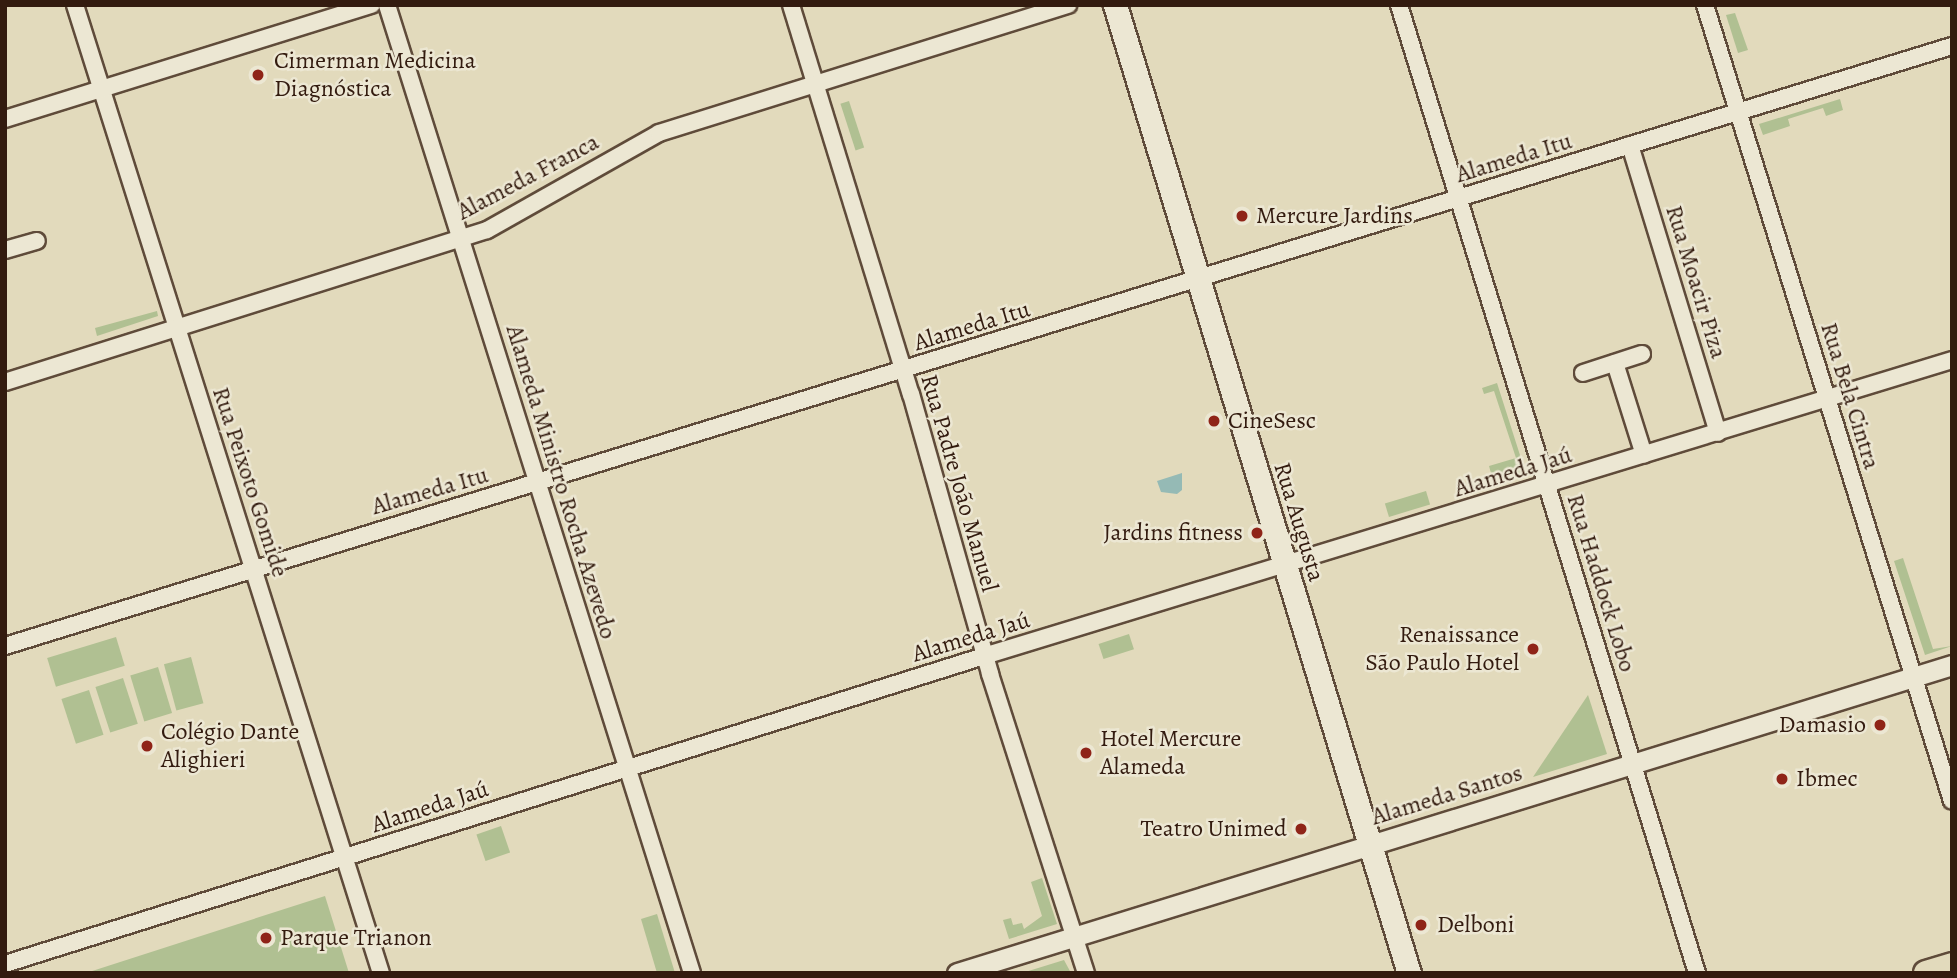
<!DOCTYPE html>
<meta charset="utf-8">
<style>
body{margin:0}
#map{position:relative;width:1957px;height:978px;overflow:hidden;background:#e2dabc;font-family:Alegreya,serif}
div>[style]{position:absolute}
.green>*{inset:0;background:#b0c092;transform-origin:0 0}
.water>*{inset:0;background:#95bab5}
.roads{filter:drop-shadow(2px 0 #5f4b3a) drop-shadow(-2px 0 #5f4b3a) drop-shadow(0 2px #5f4b3a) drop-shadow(0 -2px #5f4b3a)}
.minor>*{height:16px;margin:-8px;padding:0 8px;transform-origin:8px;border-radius:8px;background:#ece7d3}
.tertiary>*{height:19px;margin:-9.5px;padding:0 9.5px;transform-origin:9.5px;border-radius:9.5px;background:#ece7d3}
.secondary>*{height:23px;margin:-11.5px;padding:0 11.5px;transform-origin:11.5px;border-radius:11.5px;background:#ece7d3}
.primary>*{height:24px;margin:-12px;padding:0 12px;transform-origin:12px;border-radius:12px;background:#e2dabc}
.dots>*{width:19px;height:19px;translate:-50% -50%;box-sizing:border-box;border:4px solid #ece7d3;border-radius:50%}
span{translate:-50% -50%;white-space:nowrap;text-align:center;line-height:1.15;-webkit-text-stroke:5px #ece7d3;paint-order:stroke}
.poi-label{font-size:24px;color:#331b0f}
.left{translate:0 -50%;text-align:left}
.right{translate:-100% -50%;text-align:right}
.street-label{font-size:24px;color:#331b0f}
.frame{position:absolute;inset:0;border:7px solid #331b0f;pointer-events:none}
</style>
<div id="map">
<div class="green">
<i style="clip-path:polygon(1735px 13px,1748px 50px,1738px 53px,1726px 15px)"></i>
<i style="clip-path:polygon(1840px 99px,1843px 110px,1826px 116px,1823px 108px,1788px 119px,1790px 126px,1763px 135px,1759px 124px)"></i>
<i style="left:849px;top:101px;width:49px;height:9px;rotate:72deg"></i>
<i style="clip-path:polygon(157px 311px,158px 316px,97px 336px,95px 328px)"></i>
<i style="clip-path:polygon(1497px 383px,1526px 474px,1494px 484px,1489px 466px,1516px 458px,1494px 391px,1484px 394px,1482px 388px)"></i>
<i style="left:1426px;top:491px;width:14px;height:43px;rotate:73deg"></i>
<i style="clip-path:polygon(1903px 558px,1933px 649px,1952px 646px,1925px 655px,1894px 561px)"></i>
<i style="left:1129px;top:634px;width:16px;height:32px;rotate:72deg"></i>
<i style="left:116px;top:637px;width:30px;height:72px;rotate:73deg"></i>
<i style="left:191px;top:657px;width:48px;height:28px;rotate:75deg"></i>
<i style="left:158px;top:667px;width:48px;height:29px;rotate:73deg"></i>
<i style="left:123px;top:678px;width:48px;height:29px;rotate:72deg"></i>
<i style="left:89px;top:690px;width:47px;height:29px;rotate:72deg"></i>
<i style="clip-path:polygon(1588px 695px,1607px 754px,1533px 777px)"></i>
<i style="left:501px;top:826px;width:28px;height:26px;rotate:71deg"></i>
<i style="clip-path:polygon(1042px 878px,1057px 924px,1009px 939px,1003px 920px,1011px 918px,1013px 925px,1022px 923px,1024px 929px,1042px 916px,1031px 882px)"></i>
<i style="clip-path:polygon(325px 896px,349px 973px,86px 973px)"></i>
<i style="clip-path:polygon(657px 914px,675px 973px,657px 973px,646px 936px,641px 919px)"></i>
<i style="clip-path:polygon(1064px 960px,1071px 973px,1022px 973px)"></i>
</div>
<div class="water">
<i style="clip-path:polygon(1182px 473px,1182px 490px,1177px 494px,1161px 492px,1157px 481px)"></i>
</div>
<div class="roads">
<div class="minor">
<i style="left:75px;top:5px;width:1015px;rotate:72.46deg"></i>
<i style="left:387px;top:5px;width:1015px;rotate:72.51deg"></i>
<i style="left:791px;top:5px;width:407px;rotate:72.9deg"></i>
<i style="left:911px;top:394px;width:291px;rotate:74.2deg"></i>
<i style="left:990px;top:674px;width:314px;rotate:72.2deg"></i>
<i style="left:1399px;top:5px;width:1013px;rotate:72.89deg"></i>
<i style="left:1705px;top:5px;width:833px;rotate:72.76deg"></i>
<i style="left:5px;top:119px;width:384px;rotate:-17.3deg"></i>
<i style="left:1630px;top:145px;width:301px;rotate:73deg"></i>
<i style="left:5px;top:250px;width:33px;rotate:-16deg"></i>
<i style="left:1615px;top:363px;width:96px;rotate:72.5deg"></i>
<i style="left:1583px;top:373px;width:62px;rotate:-17.9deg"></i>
<i style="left:5px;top:382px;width:505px;rotate:-17.5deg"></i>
<i style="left:487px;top:230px;width:197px;rotate:-29.4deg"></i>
<i style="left:659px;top:133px;width:429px;rotate:-17.4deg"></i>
<i style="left:5px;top:646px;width:2037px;rotate:-17.13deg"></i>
<i style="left:5px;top:964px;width:1026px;rotate:-17.46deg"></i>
<i style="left:984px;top:656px;width:1012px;rotate:-17deg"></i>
</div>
<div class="tertiary">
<i style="left:957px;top:973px;width:1042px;rotate:-17.2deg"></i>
</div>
<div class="secondary">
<i style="left:1115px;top:5px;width:1012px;rotate:73.11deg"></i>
</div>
<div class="primary">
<i style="left:1926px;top:973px;width:27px;rotate:-17deg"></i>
</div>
</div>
<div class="dots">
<i style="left:258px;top:75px;background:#8f2418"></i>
<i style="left:1242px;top:216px;background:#8f2418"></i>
<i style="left:1214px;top:421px;background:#8f2418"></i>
<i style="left:1257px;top:533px;background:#8f2418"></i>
<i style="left:1533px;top:649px;background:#8f2418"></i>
<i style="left:1880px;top:725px;background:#8f2418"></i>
<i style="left:147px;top:746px;background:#8f2418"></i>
<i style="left:1086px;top:753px;background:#8f2418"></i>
<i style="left:1782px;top:779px;background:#8f2418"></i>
<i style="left:1301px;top:829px;background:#8f2418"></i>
<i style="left:1421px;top:925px;background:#8f2418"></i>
<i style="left:266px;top:938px;background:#8f2418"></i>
</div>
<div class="poi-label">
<span class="left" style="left:274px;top:75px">Cimerman Medicina<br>Diagnóstica</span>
<span class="left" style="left:1256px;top:216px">Mercure Jardins</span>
<span class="left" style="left:1228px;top:421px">CineSesc</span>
<span class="right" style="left:1243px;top:533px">Jardins fitness</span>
<span class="right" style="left:1519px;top:649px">Renaissance<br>São Paulo Hotel</span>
<span class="right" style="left:1866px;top:725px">Damasio</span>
<span class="left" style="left:161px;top:746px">Colégio Dante<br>Alighieri</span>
<span class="left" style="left:1100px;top:753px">Hotel Mercure<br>Alameda</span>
<span class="left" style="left:1796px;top:779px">Ibmec</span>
<span class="right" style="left:1287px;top:829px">Teatro Unimed</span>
<span class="left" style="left:1437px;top:925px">Delboni</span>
<span class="left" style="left:280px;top:938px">Parque Trianon</span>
</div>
<div class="street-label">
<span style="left:1514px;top:158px;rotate:-17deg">Alameda Itu</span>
<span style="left:528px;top:177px;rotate:-28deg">Alameda Franca</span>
<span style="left:1696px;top:282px;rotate:73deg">Rua Moacir Piza</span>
<span style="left:972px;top:326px;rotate:-17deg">Alameda Itu</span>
<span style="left:1850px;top:396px;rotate:73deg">Rua Bela Cintra</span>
<span style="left:1513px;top:472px;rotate:-17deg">Alameda Jaú</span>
<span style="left:250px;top:482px;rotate:72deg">Rua Peixoto Gomide</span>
<span style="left:561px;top:482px;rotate:73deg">Alameda Ministro Rocha Azevedo</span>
<span style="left:959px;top:483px;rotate:74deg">Rua Padre João Manuel</span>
<span style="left:430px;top:491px;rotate:-16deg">Alameda Itu</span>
<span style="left:1299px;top:522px;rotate:73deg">Rua Augusta</span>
<span style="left:1601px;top:583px;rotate:73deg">Rua Haddock Lobo</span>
<span style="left:971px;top:637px;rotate:-17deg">Alameda Jaú</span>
<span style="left:1447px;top:795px;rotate:-17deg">Alameda Santos</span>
<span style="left:430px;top:807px;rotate:-18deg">Alameda Jaú</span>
</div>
<div class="frame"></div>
</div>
